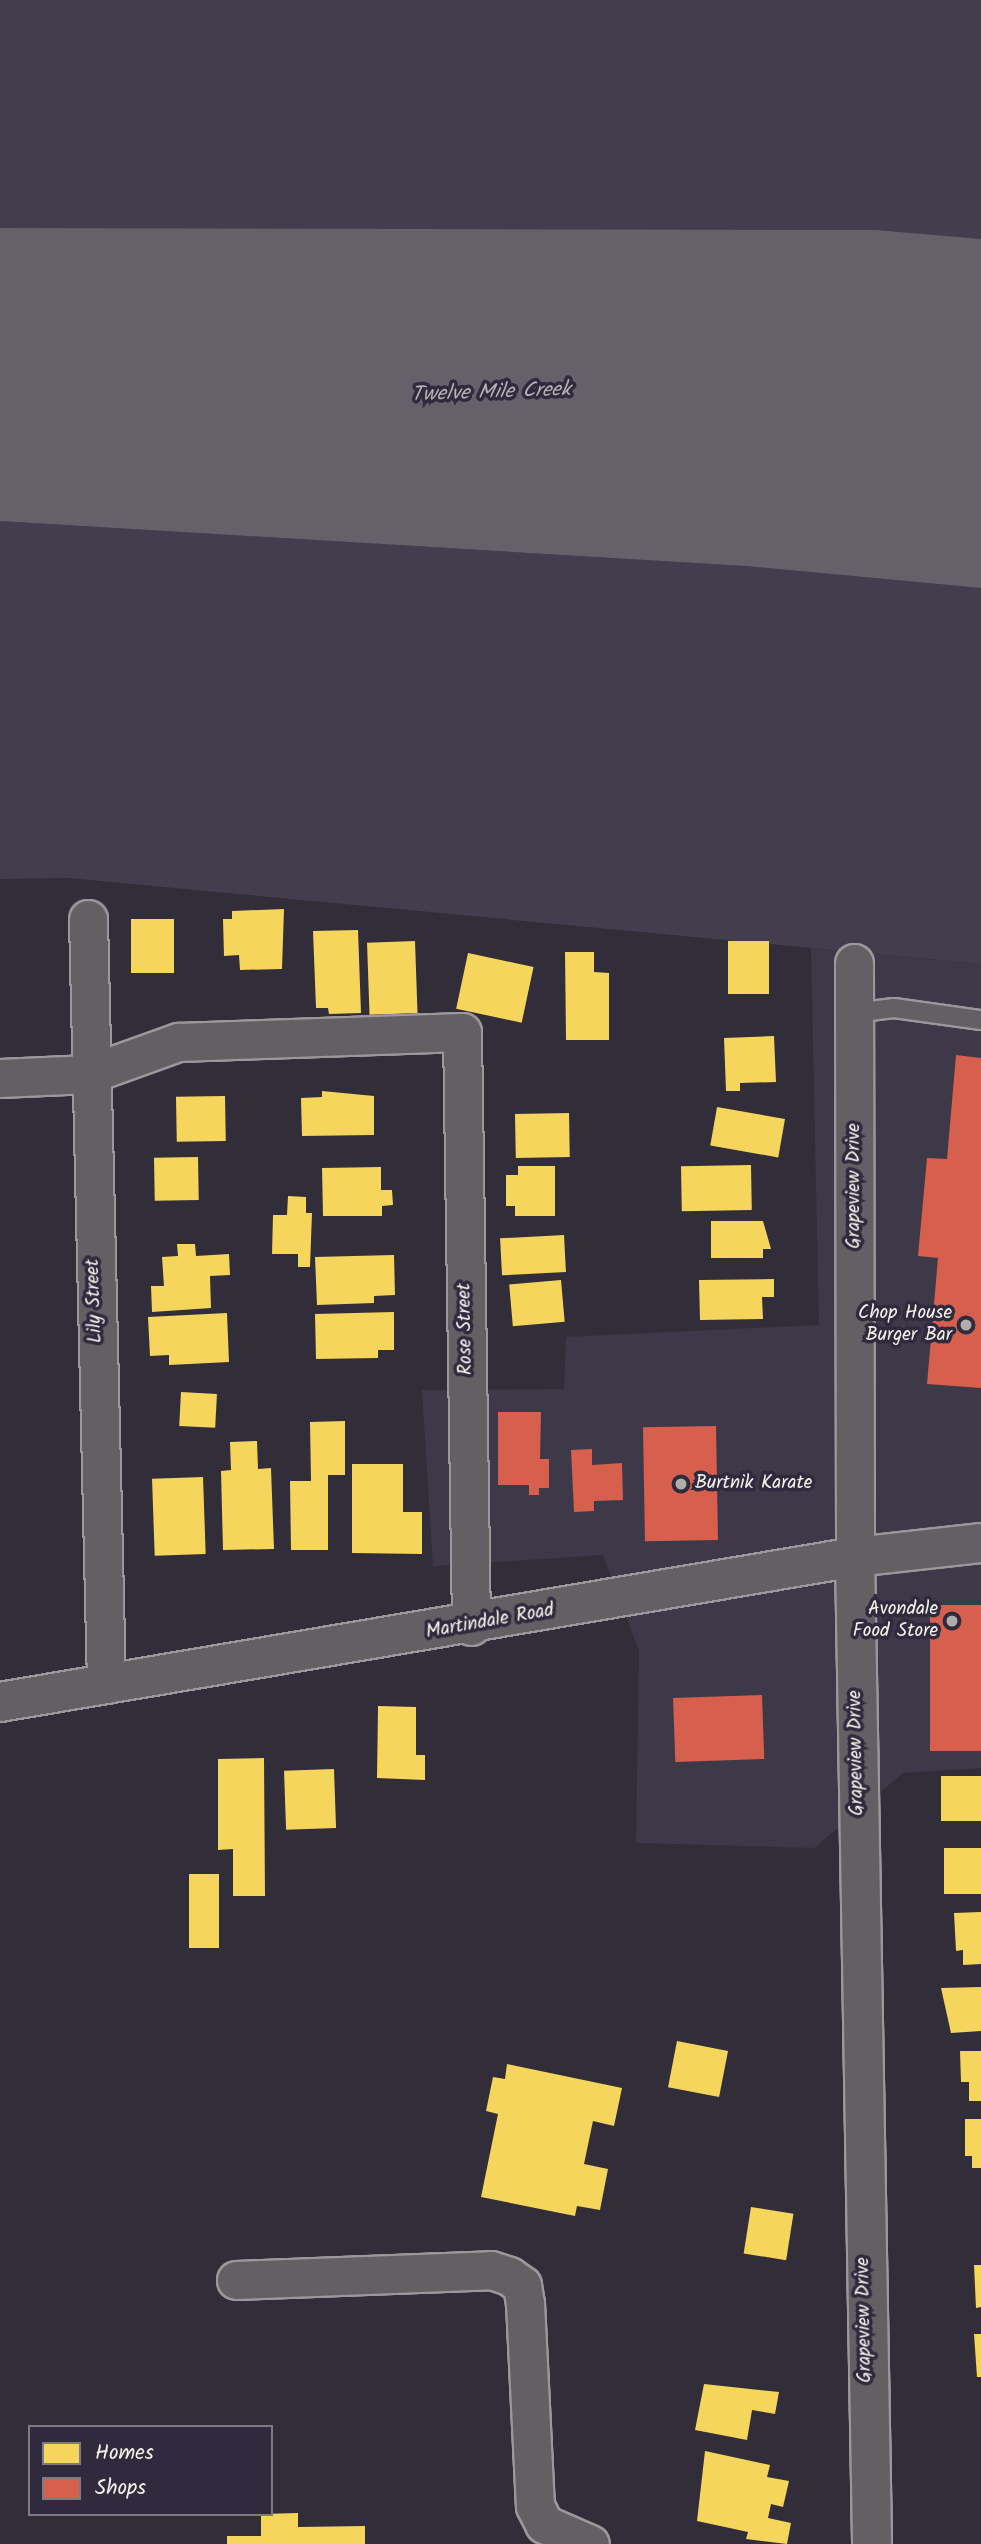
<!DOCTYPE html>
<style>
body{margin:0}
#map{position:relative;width:981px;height:2544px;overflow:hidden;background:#312e39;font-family:Kalam,sans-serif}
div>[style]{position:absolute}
.built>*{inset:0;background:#3e3948}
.green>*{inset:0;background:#423e4d}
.water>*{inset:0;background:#65616b}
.homes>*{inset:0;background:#f6d55c;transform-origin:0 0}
.shops>*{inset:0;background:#d6604d;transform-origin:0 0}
.roads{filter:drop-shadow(2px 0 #9a989b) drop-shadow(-2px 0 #9a989b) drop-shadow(0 2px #9a989b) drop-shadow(0 -2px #9a989b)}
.service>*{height:18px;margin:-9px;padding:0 9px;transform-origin:9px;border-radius:9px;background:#626063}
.minor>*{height:37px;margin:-18.5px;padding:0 18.5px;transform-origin:18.5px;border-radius:18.5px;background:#626063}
.tertiary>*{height:38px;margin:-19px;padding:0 19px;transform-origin:19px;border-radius:19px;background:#626063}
.secondary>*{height:38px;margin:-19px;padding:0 19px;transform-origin:19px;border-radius:19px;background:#626063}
.dots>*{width:19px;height:19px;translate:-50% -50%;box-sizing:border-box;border:4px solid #2f2a3d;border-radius:50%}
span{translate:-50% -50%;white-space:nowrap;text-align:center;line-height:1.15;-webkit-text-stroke:7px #2f2a3d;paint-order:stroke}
.street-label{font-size:19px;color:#f4f1e8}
.poi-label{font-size:19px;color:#f4f1e8}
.right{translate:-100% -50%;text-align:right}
.left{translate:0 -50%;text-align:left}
.water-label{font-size:21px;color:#b6b2b2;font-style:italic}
.legend{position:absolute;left:28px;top:2425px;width:245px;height:91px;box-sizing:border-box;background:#2f2a3d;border:2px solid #7e7a81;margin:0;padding:9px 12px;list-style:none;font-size:21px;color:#f4f1e8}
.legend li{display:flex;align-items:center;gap:14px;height:35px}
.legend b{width:35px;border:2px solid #7e7a81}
</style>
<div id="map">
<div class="built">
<i style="clip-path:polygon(811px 948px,981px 964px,981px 1768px,903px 1773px,814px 1848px,636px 1843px,639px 1651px,603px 1555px,433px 1566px,422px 1390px,564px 1389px,566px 1337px,819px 1325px)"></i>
</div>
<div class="green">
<i style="clip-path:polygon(0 0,981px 0,981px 239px,877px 230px,0 228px)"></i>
<i style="clip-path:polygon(0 521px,745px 566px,981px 588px,981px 964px,69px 878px,0 879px)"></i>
</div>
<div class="water">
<i style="clip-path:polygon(0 228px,877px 230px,981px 239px,981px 588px,745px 566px,0 521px)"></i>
</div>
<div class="homes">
<i style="clip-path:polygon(284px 909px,282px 969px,240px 970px,239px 955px,224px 956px,223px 919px,232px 919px,232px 911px)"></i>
<i style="left:131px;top:919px;width:43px;height:54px"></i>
<i style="clip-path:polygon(358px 930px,361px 1013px,329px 1014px,328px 1008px,316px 1008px,313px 931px)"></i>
<i style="left:415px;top:941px;width:72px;height:48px;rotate:88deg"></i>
<i style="left:769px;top:941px;width:53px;height:41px;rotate:90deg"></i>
<i style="clip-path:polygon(565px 952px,594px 952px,594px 972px,609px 973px,609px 1040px,566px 1040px)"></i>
<i style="left:468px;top:953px;width:67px;height:57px;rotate:12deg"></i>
<i style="clip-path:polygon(774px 1036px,776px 1082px,740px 1083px,740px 1091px,726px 1091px,724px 1038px)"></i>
<i style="clip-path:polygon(322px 1091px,374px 1096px,374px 1135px,302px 1136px,301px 1098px,322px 1097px)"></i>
<i style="left:225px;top:1096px;width:45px;height:49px;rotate:89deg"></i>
<i style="left:569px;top:1113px;width:44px;height:54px;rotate:89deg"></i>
<i style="left:785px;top:1119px;width:39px;height:69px;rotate:100deg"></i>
<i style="left:198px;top:1157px;width:43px;height:44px;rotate:89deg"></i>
<i style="left:751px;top:1165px;width:45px;height:70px;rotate:89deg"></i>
<i style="clip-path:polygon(518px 1166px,555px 1166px,555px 1216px,515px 1216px,515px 1206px,506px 1206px,506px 1175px,518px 1175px)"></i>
<i style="clip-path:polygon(381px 1167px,381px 1190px,392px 1190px,393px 1205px,382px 1206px,382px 1216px,323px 1216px,322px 1168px)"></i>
<i style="clip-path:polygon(288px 1196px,306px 1197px,306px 1213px,312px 1213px,310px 1267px,298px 1267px,298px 1254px,272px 1254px,273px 1215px,287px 1215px)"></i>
<i style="clip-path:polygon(711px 1221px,763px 1221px,771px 1249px,763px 1249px,763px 1258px,711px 1258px)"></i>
<i style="left:564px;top:1235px;width:37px;height:64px;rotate:87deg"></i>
<i style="clip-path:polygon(177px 1244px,195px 1244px,196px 1256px,229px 1254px,230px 1275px,210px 1276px,211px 1308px,152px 1312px,151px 1286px,164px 1286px,162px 1257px,178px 1256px)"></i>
<i style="clip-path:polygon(394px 1255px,395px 1295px,374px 1296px,374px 1303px,317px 1305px,315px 1257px)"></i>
<i style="clip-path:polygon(774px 1279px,774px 1297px,762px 1297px,763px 1319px,700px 1320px,699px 1280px)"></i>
<i style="left:561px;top:1280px;width:42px;height:52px;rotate:85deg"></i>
<i style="clip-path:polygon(394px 1312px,394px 1350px,378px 1350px,378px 1358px,316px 1359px,315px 1314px)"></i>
<i style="clip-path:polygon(227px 1313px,229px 1362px,169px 1365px,169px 1355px,150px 1356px,148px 1317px)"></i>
<i style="left:181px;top:1392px;width:36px;height:34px;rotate:3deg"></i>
<i style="clip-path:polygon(345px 1421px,345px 1475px,328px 1475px,328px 1550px,291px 1550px,290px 1481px,311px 1481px,310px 1422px)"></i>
<i style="clip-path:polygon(257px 1441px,258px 1469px,271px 1468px,274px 1549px,223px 1550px,221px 1471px,231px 1470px,230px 1442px)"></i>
<i style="clip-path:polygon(352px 1464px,403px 1464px,403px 1512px,422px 1512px,422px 1554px,352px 1553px)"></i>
<i style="left:203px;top:1477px;width:77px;height:51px;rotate:88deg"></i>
<i style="clip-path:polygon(378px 1706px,416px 1707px,416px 1755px,425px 1755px,425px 1780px,377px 1778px)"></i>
<i style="clip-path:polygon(264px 1758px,265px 1896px,233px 1896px,233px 1849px,218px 1850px,218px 1759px)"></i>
<i style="left:334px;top:1769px;width:59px;height:50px;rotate:88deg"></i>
<i style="left:981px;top:1776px;width:45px;height:40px;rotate:90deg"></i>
<i style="left:981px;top:1848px;width:46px;height:37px;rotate:90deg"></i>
<i style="left:189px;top:1874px;width:30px;height:74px"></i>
<i style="clip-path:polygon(981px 1912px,981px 1964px,963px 1965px,963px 1950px,956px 1951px,954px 1913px)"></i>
<i style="clip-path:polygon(981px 1987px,981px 2031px,951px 2033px,941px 1988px)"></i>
<i style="left:677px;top:2041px;width:52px;height:47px;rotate:11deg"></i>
<i style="clip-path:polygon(960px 2051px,981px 2051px,981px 2101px,969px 2101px,969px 2082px,961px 2082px)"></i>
<i style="clip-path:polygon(507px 2064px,622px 2088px,614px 2126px,593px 2121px,584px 2164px,608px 2169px,600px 2210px,577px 2206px,575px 2216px,481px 2197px,498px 2114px,486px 2111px,493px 2077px,505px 2079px)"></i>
<i style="clip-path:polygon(965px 2119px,981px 2119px,981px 2168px,972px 2168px,972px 2156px,965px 2156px)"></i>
<i style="left:751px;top:2207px;width:43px;height:47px;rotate:9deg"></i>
<i style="clip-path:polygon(974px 2265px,981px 2265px,981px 2307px,976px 2308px)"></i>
<i style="clip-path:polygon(974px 2334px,981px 2334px,981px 2377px,977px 2377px)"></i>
<i style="clip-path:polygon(704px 2384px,779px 2392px,775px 2414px,752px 2410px,747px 2440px,695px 2430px)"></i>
<i style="clip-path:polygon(705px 2451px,770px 2465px,767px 2477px,789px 2481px,783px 2507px,771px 2504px,768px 2518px,791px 2523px,787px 2544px,746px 2539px,748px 2532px,697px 2521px)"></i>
<i style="clip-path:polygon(298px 2513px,298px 2527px,365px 2526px,365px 2544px,227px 2544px,227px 2536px,261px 2536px,261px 2514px)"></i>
</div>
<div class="shops">
<i style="clip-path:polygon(956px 1055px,981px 1058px,981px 1388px,927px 1384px,938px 1258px,918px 1256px,927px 1158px,947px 1159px)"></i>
<i style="clip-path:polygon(498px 1412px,541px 1412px,540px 1459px,549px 1459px,549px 1488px,539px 1488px,539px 1495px,529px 1495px,529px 1485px,498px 1485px)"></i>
<i style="left:716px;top:1426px;width:114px;height:73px;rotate:89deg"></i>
<i style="clip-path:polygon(592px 1449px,592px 1465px,622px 1463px,623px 1500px,594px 1501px,594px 1511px,574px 1512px,571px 1450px)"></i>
<i style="left:981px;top:1605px;width:146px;height:51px;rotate:90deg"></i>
<i style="left:762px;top:1695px;width:64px;height:89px;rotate:88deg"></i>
</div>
<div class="roads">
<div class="service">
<i style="left:854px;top:1013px;width:40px;rotate:-7.1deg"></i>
<i style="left:894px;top:1008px;width:88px;rotate:7.9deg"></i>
</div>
<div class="minor">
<i style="left:88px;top:919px;width:765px;rotate:88.65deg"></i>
<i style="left:854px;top:963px;width:594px;rotate:89.9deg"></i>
<i style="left:0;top:1078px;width:89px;rotate:-2.6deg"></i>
<i style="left:89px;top:1074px;width:95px;rotate:-19.8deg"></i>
<i style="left:178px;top:1042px;width:284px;rotate:-2deg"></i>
<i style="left:462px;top:1032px;width:594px;rotate:89.13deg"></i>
<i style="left:236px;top:2280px;width:255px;rotate:-2.2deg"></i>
<i style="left:491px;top:2270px;width:19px;rotate:18deg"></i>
<i style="left:509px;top:2276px;width:16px;rotate:35deg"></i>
<i style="left:522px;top:2285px;width:18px;rotate:81deg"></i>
<i style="left:525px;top:2303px;width:203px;rotate:87.2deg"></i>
<i style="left:535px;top:2506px;width:20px;rotate:63deg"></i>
<i style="left:544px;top:2524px;width:50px;rotate:23.5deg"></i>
</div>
<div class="tertiary">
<i style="left:855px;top:1557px;width:987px;rotate:89.01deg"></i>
</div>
<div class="secondary">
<i style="left:0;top:1702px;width:867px;rotate:-9.63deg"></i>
<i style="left:855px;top:1557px;width:127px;rotate:-6.3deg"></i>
</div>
</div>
<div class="dots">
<i style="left:966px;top:1325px;background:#b0adab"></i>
<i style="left:681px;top:1484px;background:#b0adab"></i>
<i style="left:952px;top:1621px;background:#b0adab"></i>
</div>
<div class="street-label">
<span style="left:855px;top:1186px;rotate:-90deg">Grapeview Drive</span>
<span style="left:95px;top:1301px;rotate:-92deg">Lily Street</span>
<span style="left:466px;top:1329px;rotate:-91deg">Rose Street</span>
<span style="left:490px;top:1622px;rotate:-10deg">Martindale Road</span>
<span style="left:857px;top:1753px;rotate:-91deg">Grapeview Drive</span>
<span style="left:865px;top:2320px;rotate:-91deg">Grapeview Drive</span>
</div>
<div class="poi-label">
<span class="right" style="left:952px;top:1325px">Chop House<br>Burger Bar</span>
<span class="left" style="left:695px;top:1484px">Burtnik Karate</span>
<span class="right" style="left:938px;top:1621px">Avondale<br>Food Store</span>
</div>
<div class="water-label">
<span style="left:491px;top:393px;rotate:-2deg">Twelve Mile Creek</span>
</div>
<ul class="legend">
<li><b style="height:19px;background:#f6d55c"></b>Homes</li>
<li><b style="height:19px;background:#d6604d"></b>Shops</li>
</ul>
</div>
